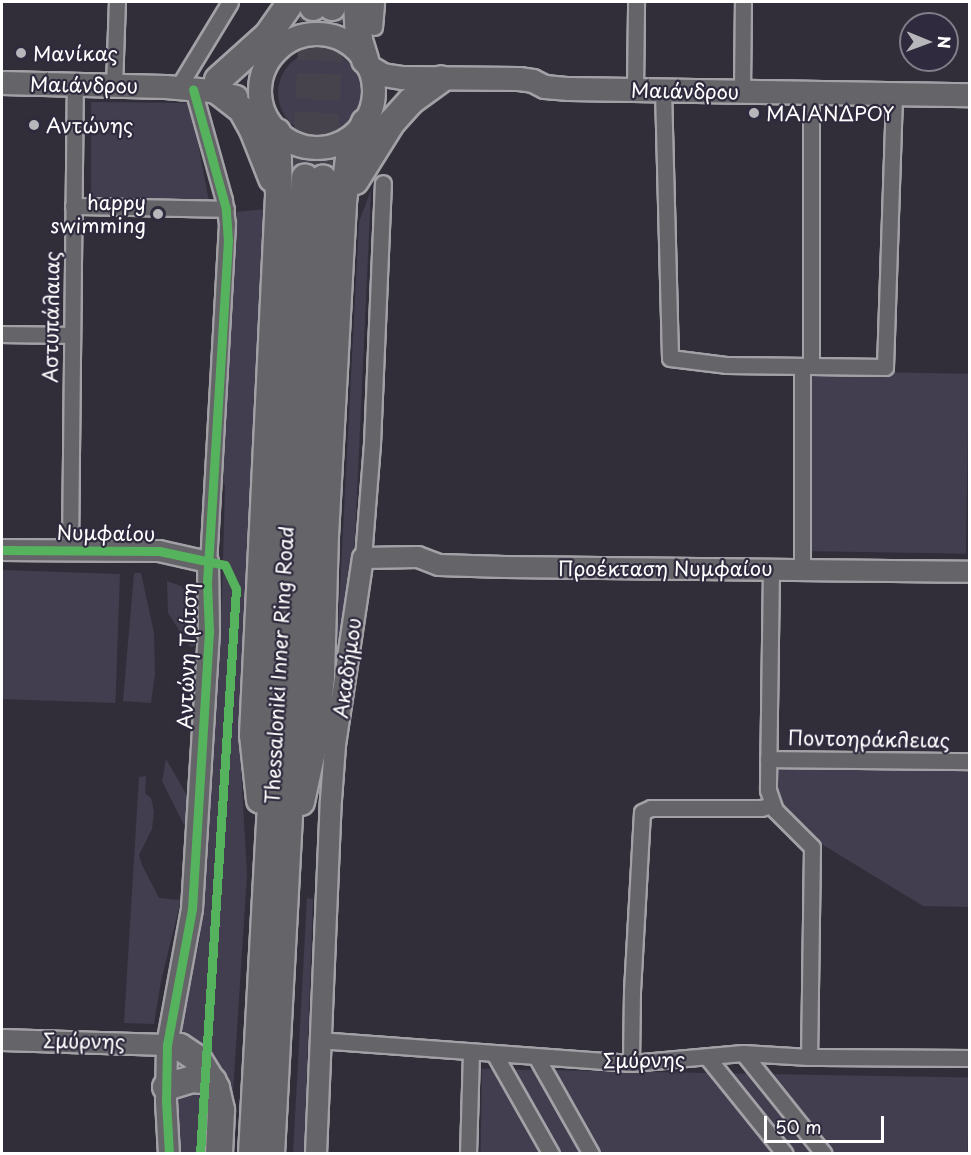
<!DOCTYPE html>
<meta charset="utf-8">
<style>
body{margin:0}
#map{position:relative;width:971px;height:1155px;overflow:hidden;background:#312e39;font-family:"Playpen Sans",sans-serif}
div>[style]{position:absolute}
.green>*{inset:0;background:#433e4f;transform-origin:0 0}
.round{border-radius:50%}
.trunk-tunnel>*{height:26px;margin-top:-13px;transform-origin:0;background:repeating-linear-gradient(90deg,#46434d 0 26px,transparent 0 39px)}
.roads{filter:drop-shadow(2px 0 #a2a1a6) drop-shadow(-2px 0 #a2a1a6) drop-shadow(0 2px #a2a1a6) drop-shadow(0 -2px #a2a1a6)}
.minor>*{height:15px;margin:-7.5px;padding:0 7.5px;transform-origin:7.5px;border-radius:7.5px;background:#656469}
.tertiary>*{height:20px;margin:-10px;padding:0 10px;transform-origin:10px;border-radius:10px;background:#656469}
.secondary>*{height:22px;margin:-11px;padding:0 11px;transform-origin:11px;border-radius:11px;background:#656469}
.secondary>.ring{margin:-11px;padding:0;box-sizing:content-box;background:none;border:22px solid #656469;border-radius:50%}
.trunk>*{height:26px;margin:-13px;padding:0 13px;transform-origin:13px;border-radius:13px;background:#656469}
.cycleway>*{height:9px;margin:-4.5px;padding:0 4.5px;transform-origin:4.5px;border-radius:4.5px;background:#56b35d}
.dots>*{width:16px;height:16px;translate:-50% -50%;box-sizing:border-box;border:3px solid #2f2a3d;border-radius:50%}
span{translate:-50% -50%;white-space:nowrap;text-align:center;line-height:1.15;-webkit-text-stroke:4.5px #2f2a3d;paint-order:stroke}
.poi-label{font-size:20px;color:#fff}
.left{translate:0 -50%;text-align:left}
.right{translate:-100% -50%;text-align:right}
.street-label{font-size:20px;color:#fff}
.frame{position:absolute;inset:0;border:3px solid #fff;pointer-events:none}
.north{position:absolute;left:899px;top:12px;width:60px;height:60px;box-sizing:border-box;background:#2f2a3d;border:2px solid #827f8b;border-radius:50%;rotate:91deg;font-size:16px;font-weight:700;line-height:24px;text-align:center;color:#fff}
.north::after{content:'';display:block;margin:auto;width:21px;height:27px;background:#b7b6ba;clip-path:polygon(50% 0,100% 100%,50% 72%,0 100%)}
.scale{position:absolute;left:764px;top:1116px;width:120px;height:27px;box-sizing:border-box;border:3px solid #fff;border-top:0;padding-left:8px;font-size:18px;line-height:21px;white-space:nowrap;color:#fff;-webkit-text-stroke:4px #2f2a3d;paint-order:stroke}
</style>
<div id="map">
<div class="green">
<i class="round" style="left:278px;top:51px;width:84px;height:84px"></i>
<i style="clip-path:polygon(91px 102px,190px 103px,209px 201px,91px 200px)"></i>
<i style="clip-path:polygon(371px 190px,355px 538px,335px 685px,359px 222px)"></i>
<i style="clip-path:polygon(266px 209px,253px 410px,253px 490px,240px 750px,247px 875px,233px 1092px,209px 1090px,210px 1153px,179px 1154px,176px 1064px,184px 1007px,200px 939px,222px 598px,225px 486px,223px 482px,235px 212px)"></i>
<i style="left:807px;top:371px;width:162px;height:180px;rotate:1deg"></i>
<i style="left:2px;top:570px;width:118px;height:129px;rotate:2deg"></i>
<i style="clip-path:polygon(134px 573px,141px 573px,154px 633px,155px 674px,151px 703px,123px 701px)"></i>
<i style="clip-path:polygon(167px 581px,181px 586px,191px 599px,195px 616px,195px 646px,190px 647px,168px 613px)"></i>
<i style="clip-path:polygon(166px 759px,188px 797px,185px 827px,162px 781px)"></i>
<i style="clip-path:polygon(777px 759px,969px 762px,969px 907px,923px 906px,810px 837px,775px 795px)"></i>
<i style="clip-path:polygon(146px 776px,145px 793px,151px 798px,154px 812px,152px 829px,139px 855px,142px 865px,159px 898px,181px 900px,161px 981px,154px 1024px,124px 1023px,139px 777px)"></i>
<i style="clip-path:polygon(307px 898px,313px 899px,304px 1153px,293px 1153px)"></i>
<i style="left:482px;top:1069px;width:487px;height:85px;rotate:1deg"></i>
</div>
<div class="trunk-tunnel">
<i style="left:305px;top:177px;width:170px;rotate:-87.3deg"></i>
<i style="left:323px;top:178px;width:171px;rotate:-87deg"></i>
</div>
<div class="roads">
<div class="minor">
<i style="left:374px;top:27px;width:25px;rotate:-85deg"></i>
<i style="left:114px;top:86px;width:84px;rotate:-88deg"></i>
<i style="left:179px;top:86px;width:98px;rotate:-58.7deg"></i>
<i style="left:193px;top:89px;width:115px;rotate:74.4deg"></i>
<i style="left:224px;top:200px;width:24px;rotate:83deg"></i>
<i style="left:227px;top:224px;width:339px;rotate:93.2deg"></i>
<i style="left:635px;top:90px;width:88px;rotate:-89.3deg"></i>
<i style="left:663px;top:90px;width:268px;rotate:88.5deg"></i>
<i style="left:670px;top:358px;width:56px;rotate:7.1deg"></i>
<i style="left:726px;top:365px;width:85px;rotate:0.7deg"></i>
<i style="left:811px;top:366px;width:74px;rotate:0.8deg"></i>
<i style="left:885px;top:367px;width:274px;rotate:-88.1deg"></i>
<i style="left:742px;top:92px;width:90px;rotate:-89.4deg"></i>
<i style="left:73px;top:206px;width:153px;rotate:1.1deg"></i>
<i style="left:2px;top:334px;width:70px;rotate:0.8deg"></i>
<i style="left:802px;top:366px;width:203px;rotate:90deg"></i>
<i style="left:811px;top:366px;width:274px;rotate:-90deg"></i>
<i style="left:70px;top:550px;width:465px;rotate:-89.4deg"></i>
<i style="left:363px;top:558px;width:114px;rotate:-85.5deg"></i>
<i style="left:372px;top:444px;width:261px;rotate:-87.6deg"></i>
<i style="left:771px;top:569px;width:221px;rotate:90.8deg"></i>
<i style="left:768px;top:790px;width:21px;rotate:71deg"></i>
<i style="left:775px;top:810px;width:52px;rotate:45deg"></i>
<i style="left:812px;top:847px;width:210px;rotate:90.8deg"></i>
<i style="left:768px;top:759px;width:202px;rotate:0.6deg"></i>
<i style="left:318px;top:1040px;width:314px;rotate:4.2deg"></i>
<i style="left:631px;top:1063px;width:112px;rotate:-5.1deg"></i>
<i style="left:743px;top:1053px;width:66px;rotate:3.5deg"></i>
<i style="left:809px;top:1057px;width:161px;rotate:0.4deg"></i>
<i style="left:743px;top:1053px;width:129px;rotate:51.3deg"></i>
<i style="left:495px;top:1055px;width:114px;rotate:60.5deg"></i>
<i style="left:707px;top:1057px;width:124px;rotate:51.2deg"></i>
<i style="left:537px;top:1058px;width:110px;rotate:60.6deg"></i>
<i style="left:631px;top:1063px;width:72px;rotate:-89.2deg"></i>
<i style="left:632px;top:991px;width:179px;rotate:-86.8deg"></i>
<i style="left:642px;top:812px;width:10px;rotate:-24deg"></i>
<i style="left:651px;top:808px;width:110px"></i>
<i style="left:761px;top:808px;width:11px;rotate:-15deg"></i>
<i style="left:468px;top:1154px;width:101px;rotate:-88.3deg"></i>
</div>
<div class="tertiary">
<i style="left:2px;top:550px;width:157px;rotate:0.4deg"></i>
<i style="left:159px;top:551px;width:50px;rotate:12.7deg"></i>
<i style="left:208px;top:562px;width:69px;rotate:89.2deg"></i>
<i style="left:209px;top:631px;width:279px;rotate:93.5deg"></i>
<i style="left:192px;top:909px;width:138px;rotate:100.4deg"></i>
<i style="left:167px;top:1045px;width:56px;rotate:91deg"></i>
<i style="left:166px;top:1101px;width:53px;rotate:86.8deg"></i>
<i style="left:2px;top:1040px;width:165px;rotate:1.7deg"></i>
<i style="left:316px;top:1154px;width:354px;rotate:-87.6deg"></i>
<i style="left:331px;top:800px;width:55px;rotate:-85.8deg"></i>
<i style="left:335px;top:745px;width:189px;rotate:-81.5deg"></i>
<i style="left:363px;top:558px;width:55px;rotate:-1deg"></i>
<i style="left:418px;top:557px;width:22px;rotate:21deg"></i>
<i style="left:439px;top:565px;width:66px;rotate:1.7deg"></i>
<i style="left:505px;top:567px;width:465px;rotate:0.6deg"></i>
</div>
<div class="secondary">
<i class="ring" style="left:260px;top:34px;width:92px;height:92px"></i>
<i style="left:368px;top:66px;width:17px;rotate:31deg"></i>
<i style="left:383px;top:75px;width:20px;rotate:9deg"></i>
<i style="left:403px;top:78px;width:116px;rotate:0.5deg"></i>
<i style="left:519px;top:79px;width:14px;rotate:8deg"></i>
<i style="left:533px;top:81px;width:13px;rotate:27deg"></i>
<i style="left:545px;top:87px;width:24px;rotate:5deg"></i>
<i style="left:569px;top:89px;width:401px;rotate:0.9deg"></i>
<i style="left:2px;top:83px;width:164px;rotate:1.4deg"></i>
<i style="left:166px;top:87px;width:45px;rotate:5.1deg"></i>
<i style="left:211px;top:91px;width:26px;rotate:13deg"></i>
</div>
<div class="trunk">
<i style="left:357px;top:2px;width:38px;rotate:87deg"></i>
<i style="left:359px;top:40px;width:21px;rotate:73deg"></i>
<i style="left:313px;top:7px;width:5px;rotate:-90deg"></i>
<i style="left:332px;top:7px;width:5px;rotate:-90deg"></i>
<i style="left:218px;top:80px;width:67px;rotate:-42deg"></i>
<i style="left:268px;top:35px;width:40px;rotate:-55.1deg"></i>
<i style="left:219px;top:92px;width:29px;rotate:38deg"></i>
<i style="left:242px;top:110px;width:23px;rotate:61deg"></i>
<i style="left:253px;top:130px;width:52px;rotate:68.4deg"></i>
<i style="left:355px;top:181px;width:70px;rotate:-57.9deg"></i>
<i style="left:392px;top:122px;width:28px;rotate:-48deg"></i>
<i style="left:411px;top:101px;width:37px;rotate:-36deg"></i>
<i style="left:260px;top:800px;width:65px;rotate:-96.1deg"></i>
<i style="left:253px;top:735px;width:541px;rotate:-87.24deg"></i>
<i style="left:279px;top:195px;width:63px;rotate:-91.8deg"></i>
<i style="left:301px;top:802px;width:66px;rotate:-77.7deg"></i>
<i style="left:315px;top:738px;width:61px;rotate:-84.4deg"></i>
<i style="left:321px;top:677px;width:141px;rotate:-88.4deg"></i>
<i style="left:325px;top:536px;width:334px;rotate:-86.9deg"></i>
<i style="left:343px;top:202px;width:43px;rotate:-82.1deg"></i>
<i style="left:349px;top:159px;width:40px;rotate:-66.6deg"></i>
<i style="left:167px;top:1045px;width:13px;rotate:9deg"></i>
<i style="left:180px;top:1047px;width:22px;rotate:34deg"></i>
<i style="left:198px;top:1059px;width:34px;rotate:58deg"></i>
<i style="left:216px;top:1088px;width:23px;rotate:77deg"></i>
<i style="left:221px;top:1110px;width:44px;rotate:92.6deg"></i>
<i style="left:166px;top:1087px;width:28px;rotate:-17deg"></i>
<i style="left:193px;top:1079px;width:20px;rotate:6deg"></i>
<i style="left:252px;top:1154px;width:978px;rotate:-86.89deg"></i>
<i style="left:271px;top:1154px;width:977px;rotate:-86.95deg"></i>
</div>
</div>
<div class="cycleway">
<i style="left:2px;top:550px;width:157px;rotate:0.4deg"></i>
<i style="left:159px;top:551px;width:67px;rotate:12deg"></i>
<i style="left:225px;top:565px;width:26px;rotate:65deg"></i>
<i style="left:236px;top:589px;width:566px;rotate:93.65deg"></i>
<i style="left:169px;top:1154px;width:53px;rotate:-93.2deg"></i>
<i style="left:166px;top:1101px;width:56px;rotate:-89deg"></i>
<i style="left:167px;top:1045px;width:138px;rotate:-79.6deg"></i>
<i style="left:192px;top:909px;width:279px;rotate:-86.5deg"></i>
<i style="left:209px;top:631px;width:48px;rotate:-92.4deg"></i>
<i style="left:207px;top:583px;width:49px;rotate:-86.5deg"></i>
<i style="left:210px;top:534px;width:294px;rotate:-86.5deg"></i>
<i style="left:228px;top:241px;width:32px;rotate:-94deg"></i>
<i style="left:226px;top:209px;width:124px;rotate:-105.4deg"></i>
</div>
<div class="dots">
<i style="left:21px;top:53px;background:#b7b6ba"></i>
<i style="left:754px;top:113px;background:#b7b6ba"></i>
<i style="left:34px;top:125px;background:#b7b6ba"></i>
<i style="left:158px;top:214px;background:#b7b6ba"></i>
</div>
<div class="poi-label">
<span class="left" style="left:33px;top:53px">Μανίκας</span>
<span class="left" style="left:766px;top:113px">ΜΑΙΑΝΔΡΟΥ</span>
<span class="left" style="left:46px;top:125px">Αντώνης</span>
<span class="right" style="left:146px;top:214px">happy<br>swimming</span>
</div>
<div class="street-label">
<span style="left:84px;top:85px;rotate:1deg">Μαιάνδρου</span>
<span style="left:685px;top:91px;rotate:1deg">Μαιάνδρου</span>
<span style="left:51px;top:317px;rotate:-89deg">Αστυπάλαιας</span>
<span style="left:106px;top:533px;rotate:1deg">Νυμφαίου</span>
<span style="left:665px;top:568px">Προέκταση Νυμφαίου</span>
<span style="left:187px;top:656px;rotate:-88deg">Αντώνη Τρίτση</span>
<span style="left:279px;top:665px;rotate:-87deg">Thessaloniki Inner Ring Road</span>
<span style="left:347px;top:668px;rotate:-82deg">Ακαδήμου</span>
<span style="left:869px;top:739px;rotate:1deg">Ποντοηράκλειας</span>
<span style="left:84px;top:1041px;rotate:1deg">Σμύρνης</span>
<span style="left:644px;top:1060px;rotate:-1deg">Σμύρνης</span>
</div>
<div class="frame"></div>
<div class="north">N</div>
<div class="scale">50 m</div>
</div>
